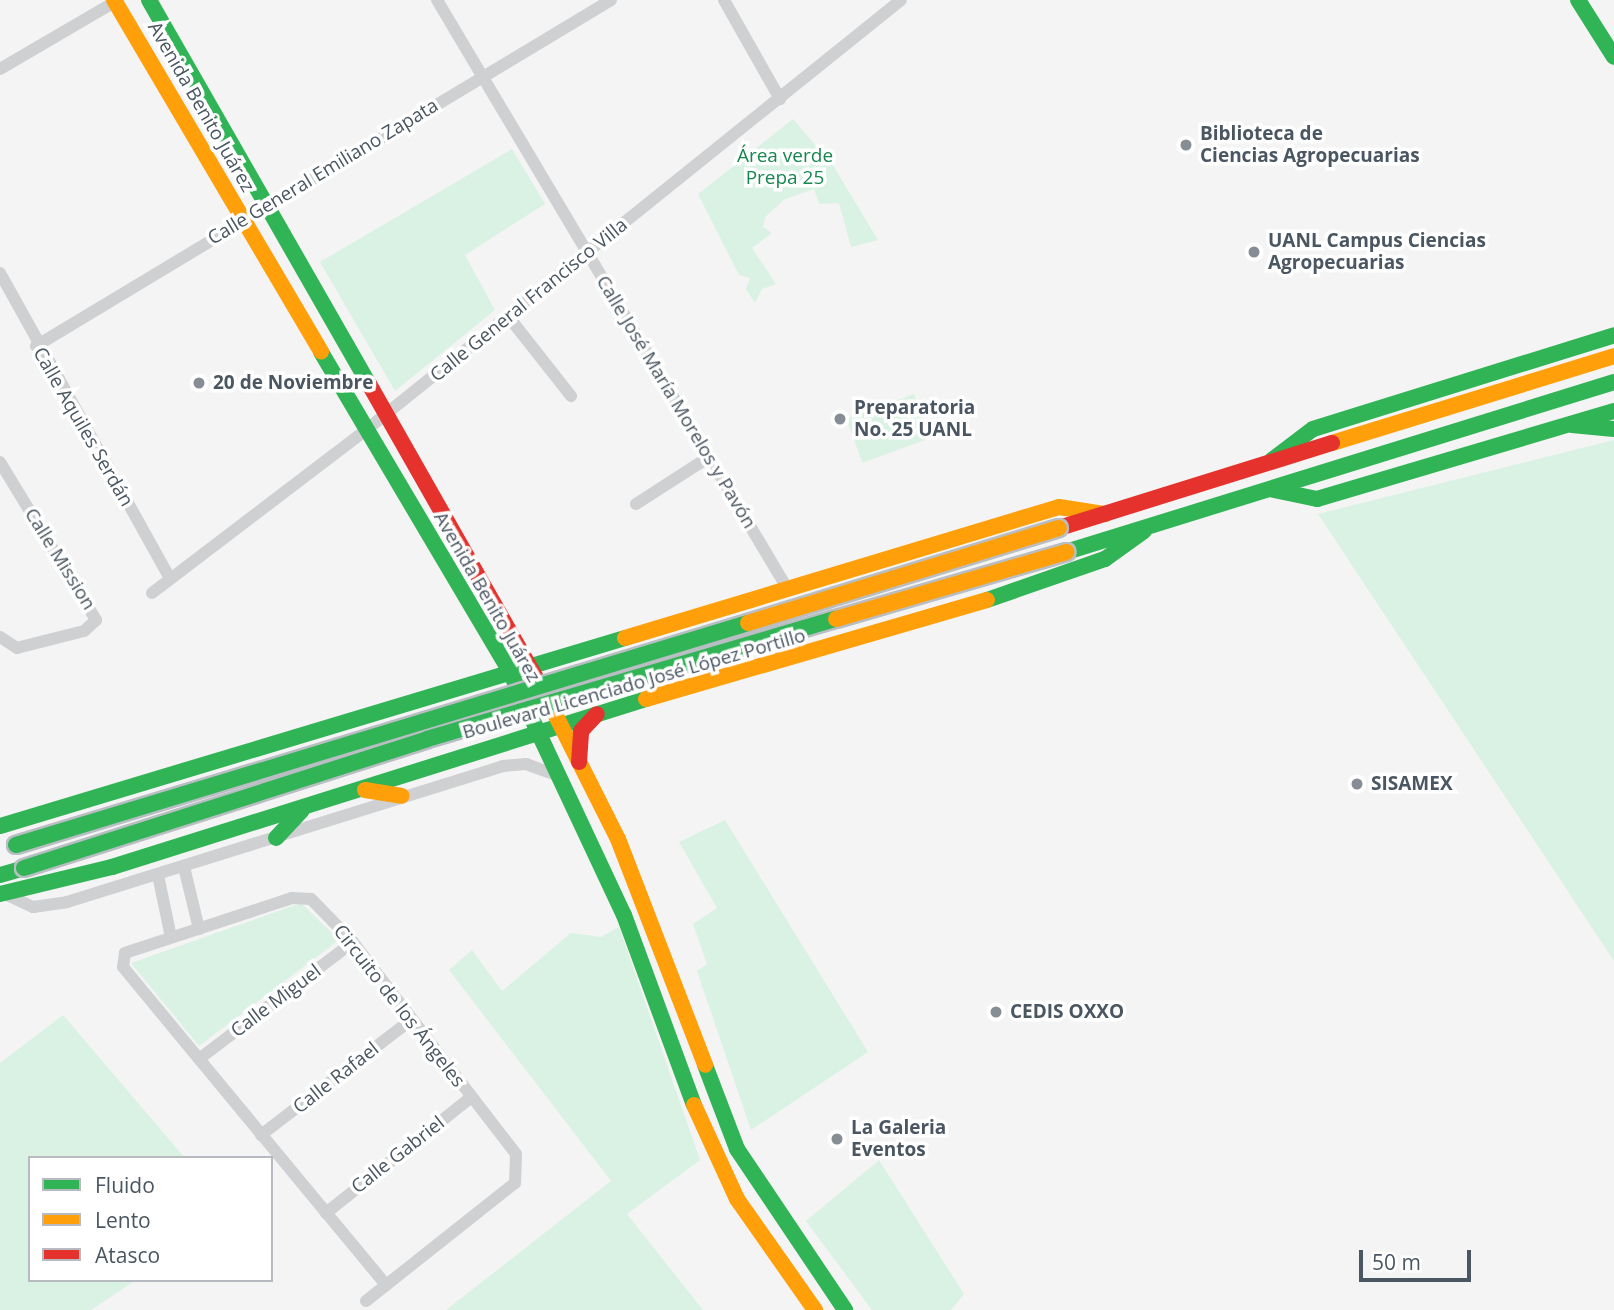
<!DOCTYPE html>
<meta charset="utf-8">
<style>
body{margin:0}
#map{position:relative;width:1614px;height:1310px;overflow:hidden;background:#f4f4f4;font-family:"Open Sans",sans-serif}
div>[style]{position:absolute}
.green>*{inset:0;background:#d9f2e3;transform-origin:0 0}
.street>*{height:12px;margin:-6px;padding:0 6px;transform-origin:6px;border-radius:6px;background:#ced0d2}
.fast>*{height:16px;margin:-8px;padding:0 8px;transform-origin:8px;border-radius:8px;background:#30b455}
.slow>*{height:16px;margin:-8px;padding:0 8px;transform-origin:8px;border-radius:8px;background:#ff9f0a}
.jam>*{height:16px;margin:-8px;padding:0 8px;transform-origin:8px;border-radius:8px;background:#e5322d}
.bridges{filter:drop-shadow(2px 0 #b9bec3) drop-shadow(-2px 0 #b9bec3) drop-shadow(0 2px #b9bec3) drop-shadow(0 -2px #b9bec3)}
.fast-bridge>*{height:16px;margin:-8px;padding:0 8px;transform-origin:8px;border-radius:8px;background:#30b455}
.slow-bridge>*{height:16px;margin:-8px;padding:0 8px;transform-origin:8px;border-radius:8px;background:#ff9f0a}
.dots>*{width:19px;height:19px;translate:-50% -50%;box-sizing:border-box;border:4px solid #fff;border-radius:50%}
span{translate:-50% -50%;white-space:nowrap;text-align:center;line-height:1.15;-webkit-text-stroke:7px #fff;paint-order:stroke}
.street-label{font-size:19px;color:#4a5661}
.poi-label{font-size:19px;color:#4a5661;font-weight:700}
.left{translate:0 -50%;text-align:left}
.park-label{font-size:19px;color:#17864f}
.legend{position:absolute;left:28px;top:1156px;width:245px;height:126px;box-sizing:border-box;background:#fff;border:2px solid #b7bbc0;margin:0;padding:9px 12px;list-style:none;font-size:21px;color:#4a5661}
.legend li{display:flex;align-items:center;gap:14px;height:35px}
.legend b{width:35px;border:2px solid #b7bbc0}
.scale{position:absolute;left:1359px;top:1250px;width:112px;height:32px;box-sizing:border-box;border:4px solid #4a5661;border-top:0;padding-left:9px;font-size:21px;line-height:24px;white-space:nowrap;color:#4a5661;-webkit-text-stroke:5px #fff;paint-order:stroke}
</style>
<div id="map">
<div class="green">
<i style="clip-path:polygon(793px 119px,834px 167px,878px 240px,851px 247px,839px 203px,819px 204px,814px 189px,785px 199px,765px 217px,763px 227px,772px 233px,752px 248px,776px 284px,762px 289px,755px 303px,746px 289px,750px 278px,739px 275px,698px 194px)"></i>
<i style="clip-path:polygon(512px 149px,545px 204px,465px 255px,495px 310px,395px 391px,320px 262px)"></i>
<i style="left:914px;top:394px;width:47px;height:72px;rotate:70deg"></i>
<i style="clip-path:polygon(1614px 440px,1614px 961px,1318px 514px)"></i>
<i style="clip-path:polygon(725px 820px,868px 1052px,751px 1130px,697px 971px,707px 964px,693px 924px,717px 908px,679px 842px)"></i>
<i style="clip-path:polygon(301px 903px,339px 940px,199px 1046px,131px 963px)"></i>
<i style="clip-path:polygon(619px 927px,700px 1160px,627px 1214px,703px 1310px,446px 1310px,611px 1181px,449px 970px,472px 950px,502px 991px,571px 933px,601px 937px)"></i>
<i style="clip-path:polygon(63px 1015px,185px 1158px,30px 1158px,30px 1280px,136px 1280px,91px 1310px,0 1310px,0 1063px)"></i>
<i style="clip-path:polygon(879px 1160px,964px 1294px,951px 1310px,872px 1310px,806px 1221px)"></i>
</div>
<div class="street">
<i style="left:437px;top:0;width:684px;rotate:59.24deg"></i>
<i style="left:724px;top:0;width:114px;rotate:60.5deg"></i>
<i style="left:0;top:69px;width:137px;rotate:-30.3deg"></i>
<i style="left:0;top:273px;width:350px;rotate:60.9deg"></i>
<i style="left:508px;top:316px;width:102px;rotate:51.8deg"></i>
<i style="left:36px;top:346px;width:671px;rotate:-31.04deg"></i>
<i style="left:0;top:462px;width:185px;rotate:58.7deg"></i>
<i style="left:96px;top:620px;width:16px;rotate:137deg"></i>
<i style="left:84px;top:631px;width:69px;rotate:165.8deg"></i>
<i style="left:17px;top:648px;width:20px;rotate:-147deg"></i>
<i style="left:636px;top:504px;width:87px;rotate:-32.8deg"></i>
<i style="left:152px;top:593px;width:269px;rotate:-37.3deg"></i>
<i style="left:366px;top:430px;width:686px;rotate:-38.79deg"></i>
<i style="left:184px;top:867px;width:64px;rotate:76.4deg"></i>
<i style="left:158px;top:875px;width:63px;rotate:78.2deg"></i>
<i style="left:5px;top:894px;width:31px;rotate:25deg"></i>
<i style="left:33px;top:907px;width:34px;rotate:-8deg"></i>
<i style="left:67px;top:902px;width:457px;rotate:-17.3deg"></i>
<i style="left:503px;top:766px;width:23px;rotate:-5deg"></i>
<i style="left:526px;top:764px;width:29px;rotate:20deg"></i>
<i style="left:199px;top:1059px;width:193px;rotate:-37.2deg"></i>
<i style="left:261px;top:1135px;width:189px;rotate:-37.5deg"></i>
<i style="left:326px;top:1213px;width:184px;rotate:-38.6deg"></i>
<i style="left:366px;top:1301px;width:190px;rotate:-38.4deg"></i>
<i style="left:515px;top:1183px;width:29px;rotate:-88deg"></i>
<i style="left:516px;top:1154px;width:267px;rotate:-127.6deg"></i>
<i style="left:353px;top:942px;width:60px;rotate:-134.3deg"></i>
<i style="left:311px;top:899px;width:19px;rotate:-177deg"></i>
<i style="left:292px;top:898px;width:176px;rotate:161.8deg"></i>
<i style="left:125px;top:953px;width:14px;rotate:98deg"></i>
<i style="left:123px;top:967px;width:413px;rotate:50.4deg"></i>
</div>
<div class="fast">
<i style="left:149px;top:0;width:443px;rotate:60.2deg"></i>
<i style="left:1578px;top:0;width:67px;rotate:57.7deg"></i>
<i style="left:321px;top:352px;width:372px;rotate:59.4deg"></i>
<i style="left:510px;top:672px;width:268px;rotate:64.9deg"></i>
<i style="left:624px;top:915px;width:202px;rotate:69.8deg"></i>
<i style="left:1572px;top:425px;width:42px;rotate:5.4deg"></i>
<i style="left:1272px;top:460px;width:51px;rotate:-37.1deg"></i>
<i style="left:1313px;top:429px;width:315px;rotate:-17.3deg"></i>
<i style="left:1274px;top:490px;width:44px;rotate:11.8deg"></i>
<i style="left:1317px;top:499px;width:310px;rotate:-16.5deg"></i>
<i style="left:1066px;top:552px;width:574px;rotate:-17.23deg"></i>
<i style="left:987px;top:600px;width:125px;rotate:-19.2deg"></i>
<i style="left:1105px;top:559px;width:48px;rotate:-35.7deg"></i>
<i style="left:0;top:826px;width:653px;rotate:-16.74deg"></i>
<i style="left:276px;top:838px;width:38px;rotate:-47deg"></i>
<i style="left:0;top:875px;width:25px;rotate:-16deg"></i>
<i style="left:0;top:894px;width:115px;rotate:-13.6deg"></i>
<i style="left:112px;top:867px;width:560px;rotate:-17.46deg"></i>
<i style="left:705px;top:1065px;width:90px;rotate:69.1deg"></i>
<i style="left:737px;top:1149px;width:194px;rotate:56.1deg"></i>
</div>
<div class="slow">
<i style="left:114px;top:0;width:408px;rotate:59.5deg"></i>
<i style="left:1332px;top:443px;width:295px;rotate:-17.1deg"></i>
<i style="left:625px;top:638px;width:453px;rotate:-16.8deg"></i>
<i style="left:1059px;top:507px;width:47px;rotate:8.7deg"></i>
<i style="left:542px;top:688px;width:169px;rotate:63.3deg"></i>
<i style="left:618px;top:839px;width:242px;rotate:68.9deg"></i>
<i style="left:646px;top:699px;width:355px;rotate:-16.2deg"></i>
<i style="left:365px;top:790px;width:37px;rotate:9deg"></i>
<i style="left:694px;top:1105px;width:103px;rotate:65.4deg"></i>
<i style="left:737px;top:1199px;width:136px;rotate:54.9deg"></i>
</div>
<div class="jam">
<i style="left:369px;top:384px;width:350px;rotate:60.4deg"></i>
<i style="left:1059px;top:528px;width:286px;rotate:-17.3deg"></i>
<i style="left:579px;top:762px;width:31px;rotate:-86deg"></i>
<i style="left:581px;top:731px;width:23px;rotate:-47deg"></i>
</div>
<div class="bridges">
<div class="fast-bridge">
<i style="left:16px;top:845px;width:765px;rotate:-16.87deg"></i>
<i style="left:24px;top:868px;width:423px;rotate:-17.7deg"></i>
<i style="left:427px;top:739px;width:426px;rotate:-16.4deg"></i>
</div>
<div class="slow-bridge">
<i style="left:836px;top:619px;width:240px;rotate:-16.2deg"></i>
<i style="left:748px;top:623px;width:325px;rotate:-17deg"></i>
</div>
</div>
<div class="dots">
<i style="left:1186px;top:145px;background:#868d94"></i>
<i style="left:1254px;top:252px;background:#868d94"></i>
<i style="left:199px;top:383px;background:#868d94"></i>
<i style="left:840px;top:419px;background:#868d94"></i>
<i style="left:1357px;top:784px;background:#868d94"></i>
<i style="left:996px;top:1012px;background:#868d94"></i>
<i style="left:837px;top:1139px;background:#868d94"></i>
</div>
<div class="street-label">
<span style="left:201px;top:107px;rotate:60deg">Avenida Benito Juárez</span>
<span style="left:323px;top:172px;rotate:-31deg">Calle General Emiliano Zapata</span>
<span style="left:529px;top:300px;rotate:-39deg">Calle General Francisco Villa</span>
<span style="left:676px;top:402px;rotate:59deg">Calle José María Morelos y Pavón</span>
<span style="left:83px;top:427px;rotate:60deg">Calle Aquiles Serdán</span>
<span style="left:60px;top:559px;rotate:58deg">Calle Mission</span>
<span style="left:487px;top:597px;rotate:60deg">Avenida Benito Juárez</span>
<span style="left:634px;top:684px;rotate:-16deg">Boulevard Licenciado José López Portillo</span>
<span style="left:276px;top:1001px;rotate:-37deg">Calle Miguel</span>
<span style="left:399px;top:1006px;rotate:52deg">Circuito de los Ángeles</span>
<span style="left:336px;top:1078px;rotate:-38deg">Calle Rafael</span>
<span style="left:398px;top:1155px;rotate:-38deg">Calle Gabriel</span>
</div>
<div class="poi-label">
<span class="left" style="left:1200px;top:145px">Biblioteca de<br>Ciencias Agropecuarias</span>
<span class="left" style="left:1268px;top:252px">UANL Campus Ciencias<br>Agropecuarias</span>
<span class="left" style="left:213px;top:383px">20 de Noviembre</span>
<span class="left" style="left:854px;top:419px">Preparatoria<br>No. 25 UANL</span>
<span class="left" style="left:1371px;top:784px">SISAMEX</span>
<span class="left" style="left:1010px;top:1012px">CEDIS OXXO</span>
<span class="left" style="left:851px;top:1139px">La Galeria<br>Eventos</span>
</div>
<div class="park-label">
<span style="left:785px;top:167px">Área verde<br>Prepa 25</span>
</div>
<ul class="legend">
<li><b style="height:9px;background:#30b455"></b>Fluido</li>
<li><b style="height:9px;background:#ff9f0a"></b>Lento</li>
<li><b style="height:9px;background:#e5322d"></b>Atasco</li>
</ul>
<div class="scale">50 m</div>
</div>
